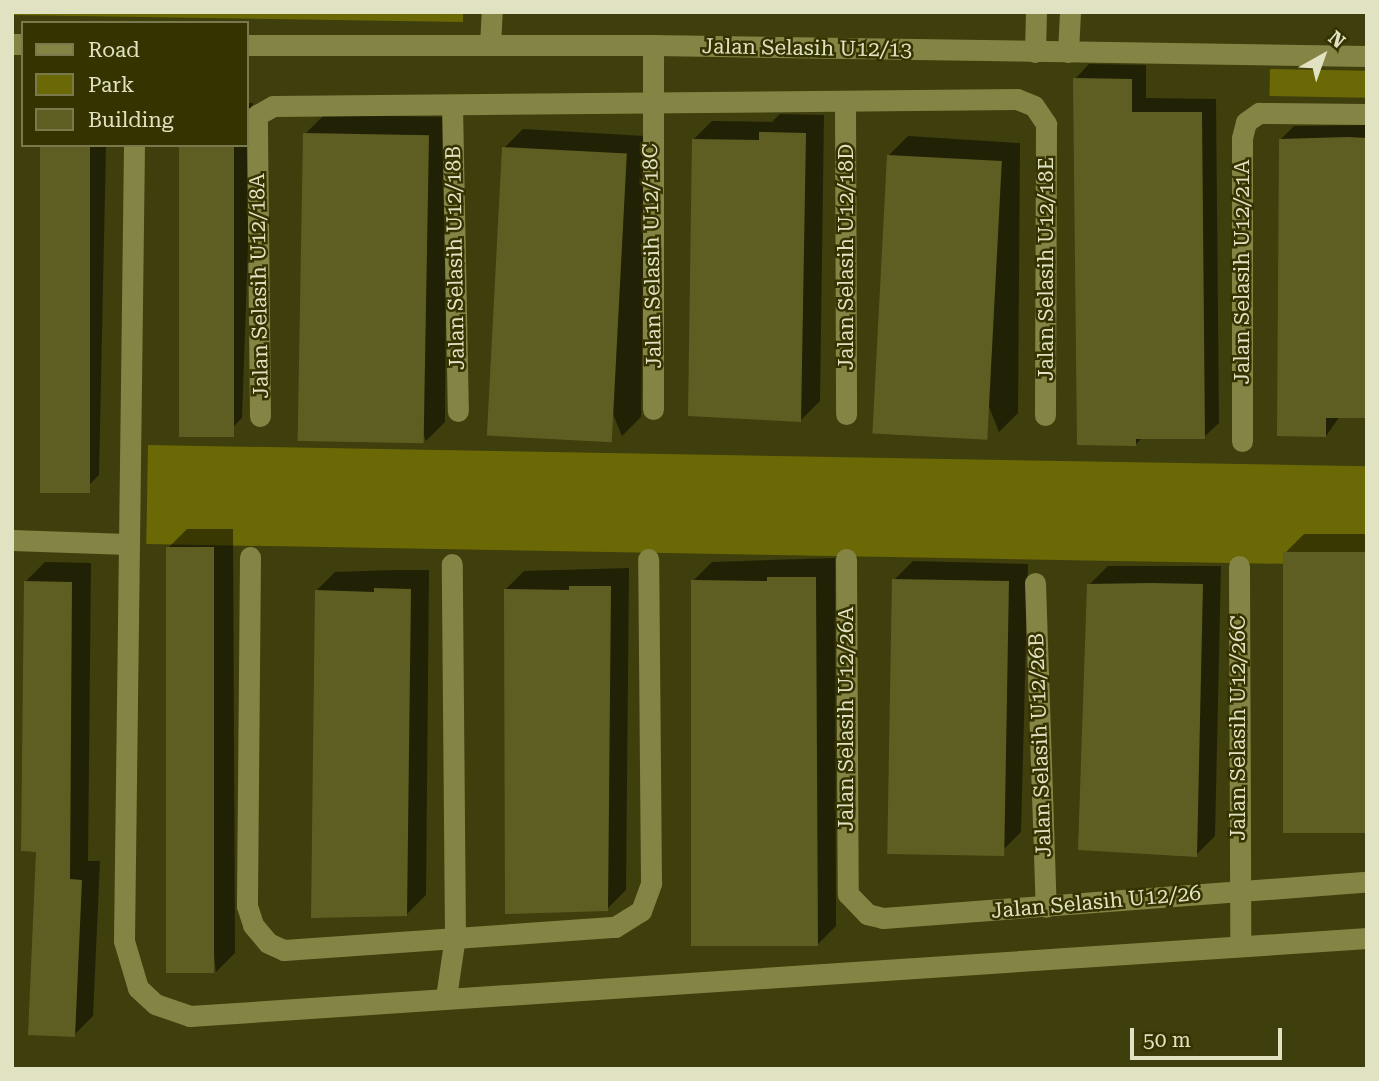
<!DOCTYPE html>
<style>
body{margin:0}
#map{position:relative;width:1379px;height:1081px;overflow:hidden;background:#3f3e0d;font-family:"Roboto Serif",serif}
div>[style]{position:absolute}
.green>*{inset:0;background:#6b6905;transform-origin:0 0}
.shadow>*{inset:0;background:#0007}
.building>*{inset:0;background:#5f5e22;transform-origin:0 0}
.minor>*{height:21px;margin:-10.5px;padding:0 10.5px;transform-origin:10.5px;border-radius:10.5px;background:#848445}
span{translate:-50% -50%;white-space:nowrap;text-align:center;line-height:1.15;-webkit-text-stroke:5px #353300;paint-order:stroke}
.street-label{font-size:21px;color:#e1e2c2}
.frame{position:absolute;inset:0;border:14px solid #e1e2c2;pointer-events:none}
.legend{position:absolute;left:21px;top:21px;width:228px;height:126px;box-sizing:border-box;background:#353300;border:2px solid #7a794e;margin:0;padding:9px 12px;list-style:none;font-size:21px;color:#e1e2c2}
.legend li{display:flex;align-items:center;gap:14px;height:35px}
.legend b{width:35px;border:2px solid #7a794e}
.north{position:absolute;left:1288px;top:21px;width:70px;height:70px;-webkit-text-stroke:5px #353300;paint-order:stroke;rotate:40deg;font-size:19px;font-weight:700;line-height:28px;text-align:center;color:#e1e2c2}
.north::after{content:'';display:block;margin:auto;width:24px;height:32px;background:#e1e2c2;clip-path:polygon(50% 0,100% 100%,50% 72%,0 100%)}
.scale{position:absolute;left:1130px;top:1028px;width:152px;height:32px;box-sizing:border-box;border:4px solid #e1e2c2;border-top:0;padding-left:9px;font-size:21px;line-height:24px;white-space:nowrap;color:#e1e2c2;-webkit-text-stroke:5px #353300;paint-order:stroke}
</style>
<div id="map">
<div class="green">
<i style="clip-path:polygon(12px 12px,463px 12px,463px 22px,12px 15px)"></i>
<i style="left:1270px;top:69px;width:97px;height:27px;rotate:1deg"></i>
<i style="left:148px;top:445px;width:1219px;height:99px;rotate:1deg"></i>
</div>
<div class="shadow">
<i style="clip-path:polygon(1089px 64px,1146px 65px,1146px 98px,1216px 99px,1219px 423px,1204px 437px,1143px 437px,1136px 444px,1075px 79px)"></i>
<i style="clip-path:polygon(247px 103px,253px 103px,242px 418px,223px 437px,181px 145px,247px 145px)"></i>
<i style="clip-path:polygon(780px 114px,824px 115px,820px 401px,801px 420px,693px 140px,712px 121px,772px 122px)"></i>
<i style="clip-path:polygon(324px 115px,447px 117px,445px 422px,426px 441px,305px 134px)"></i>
<i style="clip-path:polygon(1367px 125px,1367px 417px,1340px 416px,1326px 436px,1280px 140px,1294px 126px)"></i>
<i style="clip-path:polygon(523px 129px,645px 136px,641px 417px,622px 436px,504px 148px)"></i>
<i style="clip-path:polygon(908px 136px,1020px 143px,1018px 413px,999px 432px,889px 155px)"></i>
<i style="clip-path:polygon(41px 145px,106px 145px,99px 475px,82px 492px)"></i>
<i style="clip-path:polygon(187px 529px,233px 529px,235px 953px,216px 972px,168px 548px)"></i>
<i style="clip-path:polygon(1304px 534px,1367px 534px,1367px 832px,1285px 553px)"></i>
<i style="clip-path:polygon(835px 558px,836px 926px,817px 945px,693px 581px,712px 562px)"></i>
<i style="clip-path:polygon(913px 561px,1028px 564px,1021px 832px,1002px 851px,894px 580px)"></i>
<i style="clip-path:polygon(45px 562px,91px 563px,88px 861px,100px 861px,93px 1016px,74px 1035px,38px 850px,26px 581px)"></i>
<i style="clip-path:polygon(1108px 566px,1221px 566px,1215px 836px,1196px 855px,1089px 585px)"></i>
<i style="clip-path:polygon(629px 568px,626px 890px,607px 909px,505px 590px,524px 571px)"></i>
<i style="clip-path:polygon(395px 570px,429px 570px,426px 895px,407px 914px,316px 591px,335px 572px)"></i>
</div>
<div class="building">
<i style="clip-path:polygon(1073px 78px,1132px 79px,1132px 112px,1202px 112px,1205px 439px,1136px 439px,1136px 446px,1077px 445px)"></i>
<i style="clip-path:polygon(759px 132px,806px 133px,801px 422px,688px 416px,692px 139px,759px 140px)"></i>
<i style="left:303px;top:133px;width:126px;height:308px;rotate:1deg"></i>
<i style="clip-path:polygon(1348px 137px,1367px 138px,1367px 418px,1326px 418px,1326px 437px,1277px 436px,1279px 139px)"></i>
<i style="left:40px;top:145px;width:50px;height:348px"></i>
<i style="left:179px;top:145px;width:55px;height:292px"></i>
<i style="left:502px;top:147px;width:125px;height:289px;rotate:3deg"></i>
<i style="left:887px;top:155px;width:115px;height:279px;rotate:3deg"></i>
<i style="left:166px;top:547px;width:48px;height:426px"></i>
<i style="left:1283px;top:552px;width:84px;height:281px"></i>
<i style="clip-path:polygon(767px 577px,816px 577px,818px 946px,691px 946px,691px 580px,767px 581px)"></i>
<i style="left:892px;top:579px;width:117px;height:275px;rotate:1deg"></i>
<i style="clip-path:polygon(24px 581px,72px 582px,70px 879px,82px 880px,75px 1037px,28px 1035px,36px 852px,21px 851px)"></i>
<i style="clip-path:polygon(1151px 583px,1203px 584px,1197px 857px,1078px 850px,1087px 584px)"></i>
<i style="clip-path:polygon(569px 586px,611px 586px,608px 911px,505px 914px,504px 589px,569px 590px)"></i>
<i style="clip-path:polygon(374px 588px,411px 589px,407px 916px,311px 918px,315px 590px,374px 592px)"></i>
</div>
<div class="minor">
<i style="left:12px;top:44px;width:11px"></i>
<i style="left:247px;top:45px;width:406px"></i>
<i style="left:653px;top:45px;width:714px;rotate:0.88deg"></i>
<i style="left:490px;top:45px;width:33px;rotate:-87deg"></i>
<i style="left:653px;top:45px;width:364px;rotate:90deg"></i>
<i style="left:1035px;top:52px;width:40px;rotate:-88.6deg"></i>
<i style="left:1068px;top:52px;width:40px;rotate:-87.1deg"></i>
<i style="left:845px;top:101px;width:313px;rotate:89.8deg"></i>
<i style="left:452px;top:105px;width:306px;rotate:88.9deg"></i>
<i style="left:134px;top:145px;width:796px;rotate:90.72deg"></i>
<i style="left:124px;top:941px;width:49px;rotate:73.4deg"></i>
<i style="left:138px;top:988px;width:23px;rotate:43deg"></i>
<i style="left:155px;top:1004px;width:37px;rotate:19deg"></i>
<i style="left:190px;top:1016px;width:1180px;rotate:-3.79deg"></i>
<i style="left:260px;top:416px;width:301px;rotate:-90.6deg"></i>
<i style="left:257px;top:115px;width:18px;rotate:-29deg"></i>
<i style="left:273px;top:106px;width:744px;rotate:-0.54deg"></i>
<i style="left:1017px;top:99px;width:18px;rotate:22deg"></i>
<i style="left:1034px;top:106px;width:22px;rotate:56deg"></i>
<i style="left:1046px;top:124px;width:291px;rotate:90.2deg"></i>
<i style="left:1242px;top:441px;width:303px;rotate:-90deg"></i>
<i style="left:1242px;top:138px;width:16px;rotate:-76deg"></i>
<i style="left:1246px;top:122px;width:16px;rotate:-35deg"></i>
<i style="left:1259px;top:113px;width:108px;rotate:0.5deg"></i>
<i style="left:12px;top:540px;width:115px;rotate:2deg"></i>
<i style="left:250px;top:557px;width:349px;rotate:90.5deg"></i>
<i style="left:247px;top:906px;width:20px;rotate:72deg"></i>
<i style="left:253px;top:925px;width:23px;rotate:50deg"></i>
<i style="left:268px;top:943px;width:17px;rotate:24deg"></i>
<i style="left:284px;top:950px;width:332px;rotate:-4deg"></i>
<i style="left:615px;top:927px;width:31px;rotate:-32deg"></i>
<i style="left:641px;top:911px;width:30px;rotate:-70deg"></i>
<i style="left:651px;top:883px;width:324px;rotate:-90.5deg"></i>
<i style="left:846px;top:559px;width:335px;rotate:89.7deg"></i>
<i style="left:848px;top:894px;width:28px;rotate:46deg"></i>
<i style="left:867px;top:914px;width:16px;rotate:14deg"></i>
<i style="left:883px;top:918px;width:485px;rotate:-4.3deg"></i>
<i style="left:1239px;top:566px;width:379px;rotate:89.8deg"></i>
<i style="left:1035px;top:583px;width:324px;rotate:88.1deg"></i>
<i style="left:446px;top:997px;width:62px;rotate:-81.6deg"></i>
<i style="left:455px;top:936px;width:372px;rotate:-90.5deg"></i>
</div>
<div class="street-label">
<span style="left:807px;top:48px;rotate:1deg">Jalan Selasih U12/13</span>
<span style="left:652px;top:256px;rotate:-91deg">Jalan Selasih U12/18C</span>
<span style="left:846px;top:257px;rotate:-90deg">Jalan Selasih U12/18D</span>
<span style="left:455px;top:258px;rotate:-91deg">Jalan Selasih U12/18B</span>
<span style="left:1046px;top:269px;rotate:-90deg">Jalan Selasih U12/18E</span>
<span style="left:1242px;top:272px;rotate:-90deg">Jalan Selasih U12/21A</span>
<span style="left:259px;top:286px;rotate:-91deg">Jalan Selasih U12/18A</span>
<span style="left:846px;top:719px;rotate:-90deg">Jalan Selasih U12/26A</span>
<span style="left:1238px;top:728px;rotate:-90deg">Jalan Selasih U12/26C</span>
<span style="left:1040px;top:745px;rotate:-92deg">Jalan Selasih U12/26B</span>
<span style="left:1096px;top:902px;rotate:-5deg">Jalan Selasih U12/26</span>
</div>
<div class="frame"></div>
<ul class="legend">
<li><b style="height:9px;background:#848445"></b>Road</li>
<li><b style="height:19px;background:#6b6905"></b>Park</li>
<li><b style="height:19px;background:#5f5e22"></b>Building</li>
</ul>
<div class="north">N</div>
<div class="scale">50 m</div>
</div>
